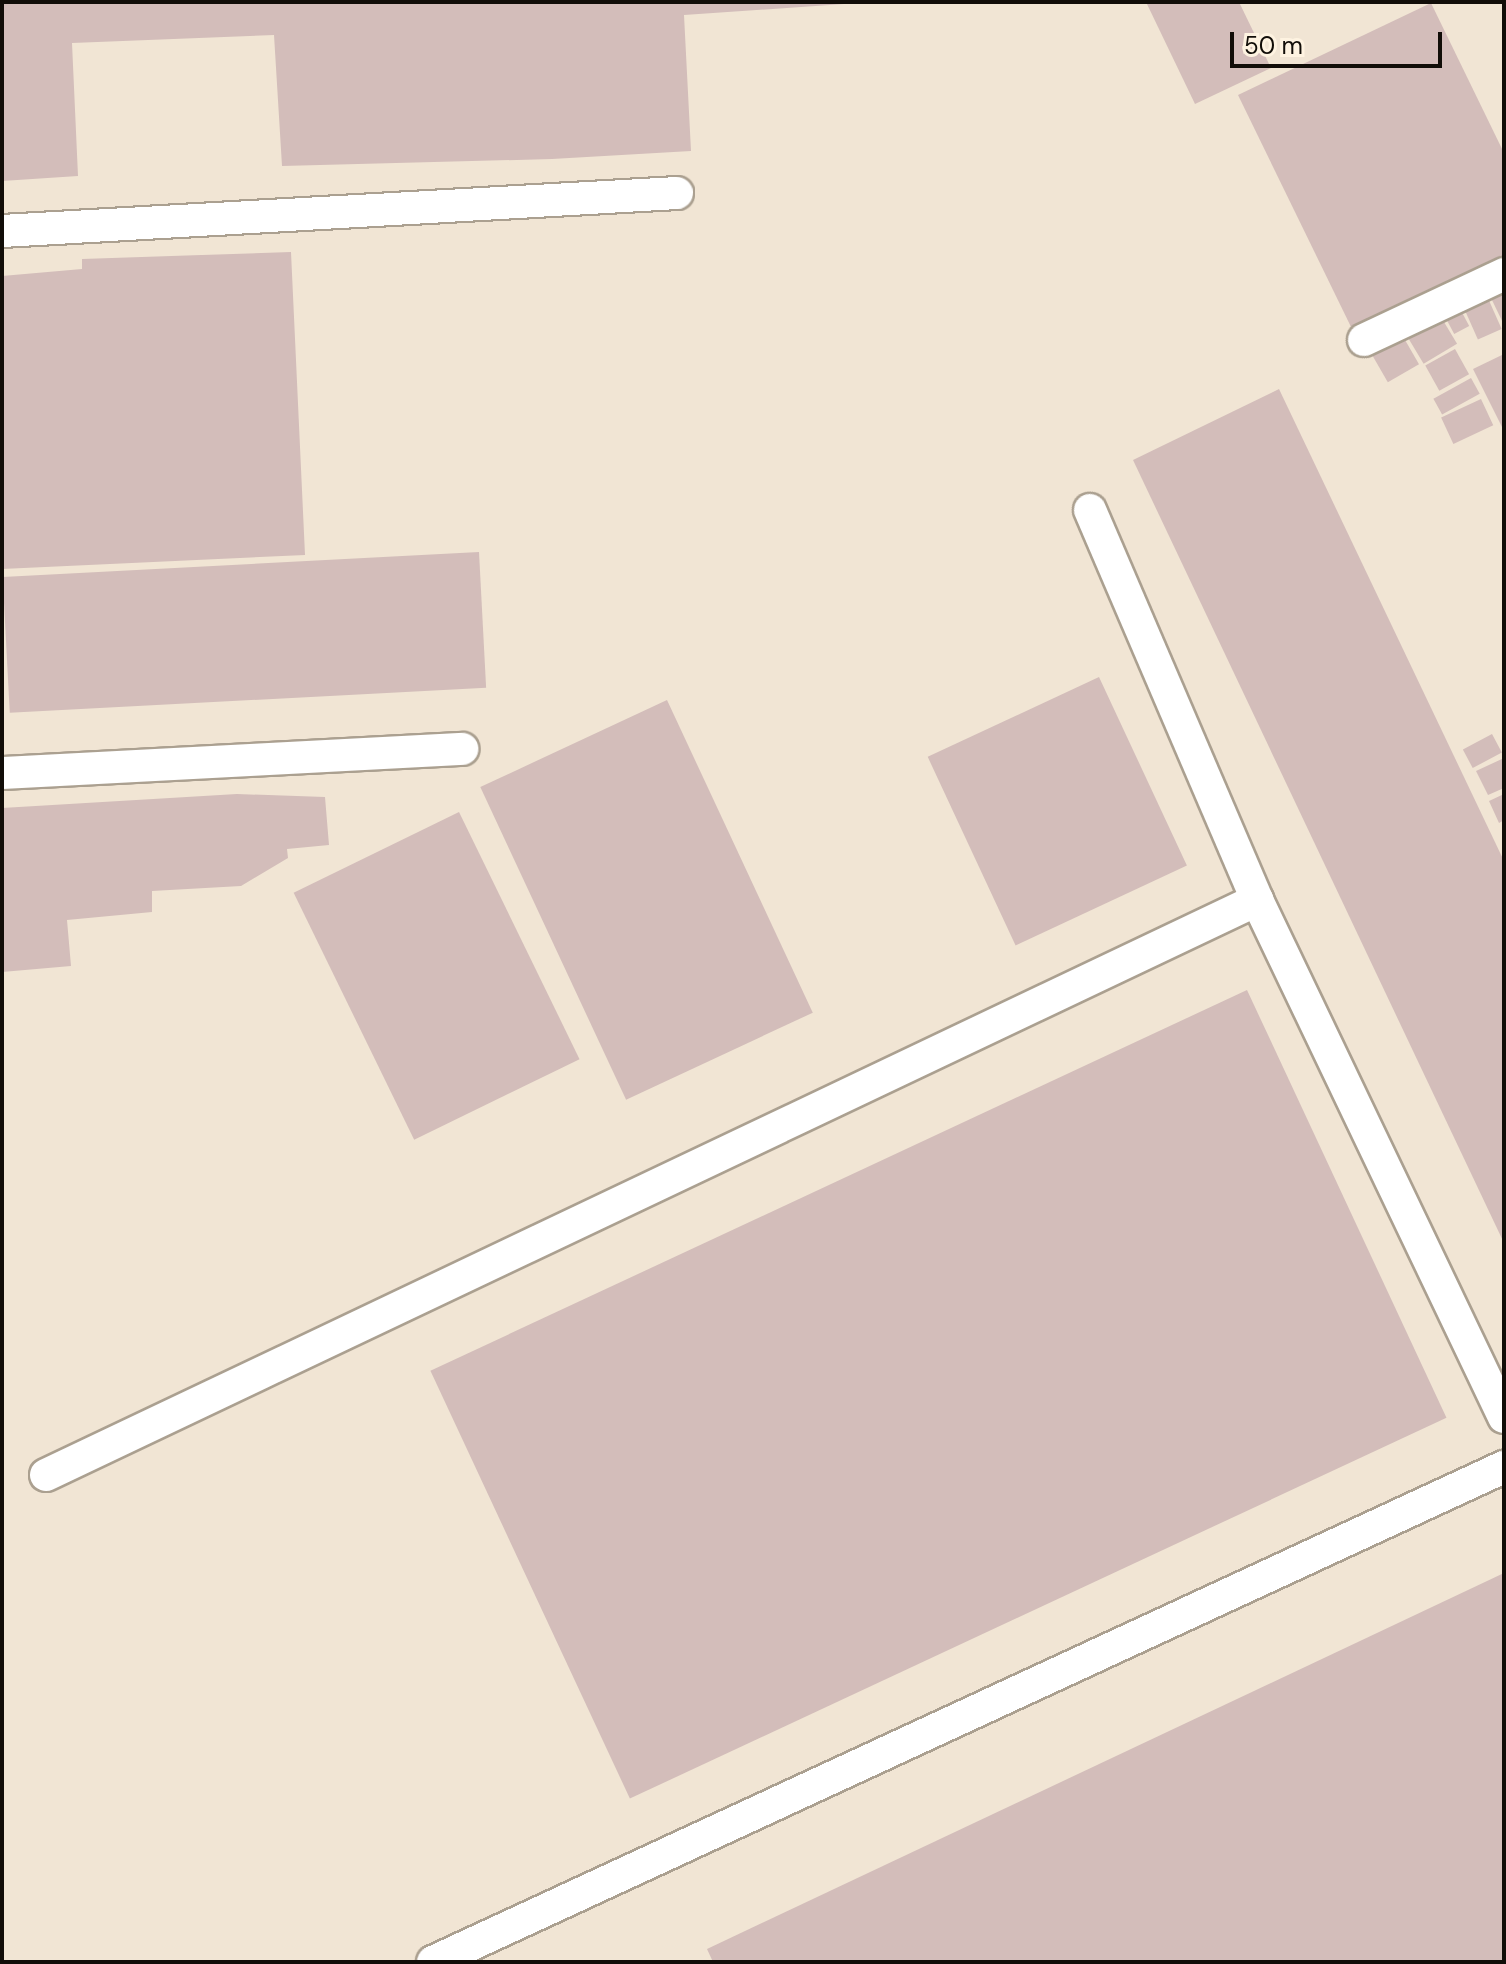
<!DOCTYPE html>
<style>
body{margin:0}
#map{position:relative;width:1506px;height:1964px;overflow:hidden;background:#f1e5d4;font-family:"DM Sans",sans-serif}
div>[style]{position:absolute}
.building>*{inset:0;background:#d3bdba;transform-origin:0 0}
.roads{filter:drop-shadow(2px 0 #aba090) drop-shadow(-2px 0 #aba090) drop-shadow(0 2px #aba090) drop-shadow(0 -2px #aba090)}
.minor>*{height:32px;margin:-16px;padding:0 16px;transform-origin:16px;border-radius:16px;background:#fff}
span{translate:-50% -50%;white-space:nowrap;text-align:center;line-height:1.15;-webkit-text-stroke:8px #fef3e1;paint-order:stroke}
.frame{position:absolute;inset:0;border:4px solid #110d08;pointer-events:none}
.scale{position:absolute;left:1230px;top:32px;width:212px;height:36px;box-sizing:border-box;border:4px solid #110d08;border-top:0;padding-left:10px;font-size:24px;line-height:28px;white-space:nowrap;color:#110d08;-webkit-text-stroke:6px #fef3e1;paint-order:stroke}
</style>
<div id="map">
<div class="building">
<i style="clip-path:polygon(2px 2px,844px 2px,844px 4px,684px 15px,691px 151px,552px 159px,282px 166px,274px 35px,72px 43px,78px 176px,2px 181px)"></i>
<i style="clip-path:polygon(1146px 2px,1239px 2px,1271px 68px,1195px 104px)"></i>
<i style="clip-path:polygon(1431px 3px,1504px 153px,1504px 261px,1353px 331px,1238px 95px)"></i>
<i style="clip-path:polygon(291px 252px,305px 555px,2px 569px,2px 276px,82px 269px,82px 259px)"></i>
<i style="clip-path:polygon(1504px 292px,1504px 325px,1491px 298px)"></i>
<i style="left:1487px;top:296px;width:36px;height:26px;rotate:66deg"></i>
<i style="left:1457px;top:303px;width:26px;height:17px;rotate:62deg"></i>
<i style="left:1438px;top:312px;width:37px;height:39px;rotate:59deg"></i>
<i style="left:1401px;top:333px;width:36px;height:36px;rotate:60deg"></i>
<i style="left:1455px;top:349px;width:29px;height:34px;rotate:61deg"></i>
<i style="clip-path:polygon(1504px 354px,1504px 431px,1473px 369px)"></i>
<i style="left:1471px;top:378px;width:18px;height:43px;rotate:61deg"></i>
<i style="clip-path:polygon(1279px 389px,1504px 861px,1504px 1243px,1133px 460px)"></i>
<i style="left:1481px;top:399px;width:29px;height:44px;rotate:65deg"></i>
<i style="left:479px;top:552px;width:136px;height:477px;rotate:87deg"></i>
<i style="left:1099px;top:677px;width:208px;height:189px;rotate:65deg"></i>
<i style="left:667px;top:700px;width:345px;height:206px;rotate:65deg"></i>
<i style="left:1492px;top:734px;width:21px;height:33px;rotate:62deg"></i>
<i style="clip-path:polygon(1504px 758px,1504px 788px,1488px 795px,1476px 771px)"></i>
<i style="clip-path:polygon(237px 794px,325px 797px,329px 845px,287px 849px,288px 858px,241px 886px,152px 891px,152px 912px,67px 920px,71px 966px,2px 972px,2px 808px)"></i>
<i style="clip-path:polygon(1504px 794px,1504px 820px,1499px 823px,1489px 801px)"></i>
<i style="left:459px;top:812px;width:275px;height:184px;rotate:64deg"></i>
<i style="left:1247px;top:990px;width:472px;height:901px;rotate:65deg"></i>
<i style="clip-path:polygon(1504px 1573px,1504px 1962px,713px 1962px,707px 1949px)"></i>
</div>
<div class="roads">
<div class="minor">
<i style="left:2px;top:231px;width:676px;rotate:-3.22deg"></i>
<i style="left:1364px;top:340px;width:155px;rotate:-25.2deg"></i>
<i style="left:1090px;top:510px;width:424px;rotate:66.8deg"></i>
<i style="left:1257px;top:900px;width:573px;rotate:64.46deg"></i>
<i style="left:2px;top:773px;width:461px;rotate:-3deg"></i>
<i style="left:46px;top:1475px;width:1341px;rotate:-25.4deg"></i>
<i style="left:433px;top:1962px;width:1180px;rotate:-24.81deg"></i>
</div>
</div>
<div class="frame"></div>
<div class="scale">50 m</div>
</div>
